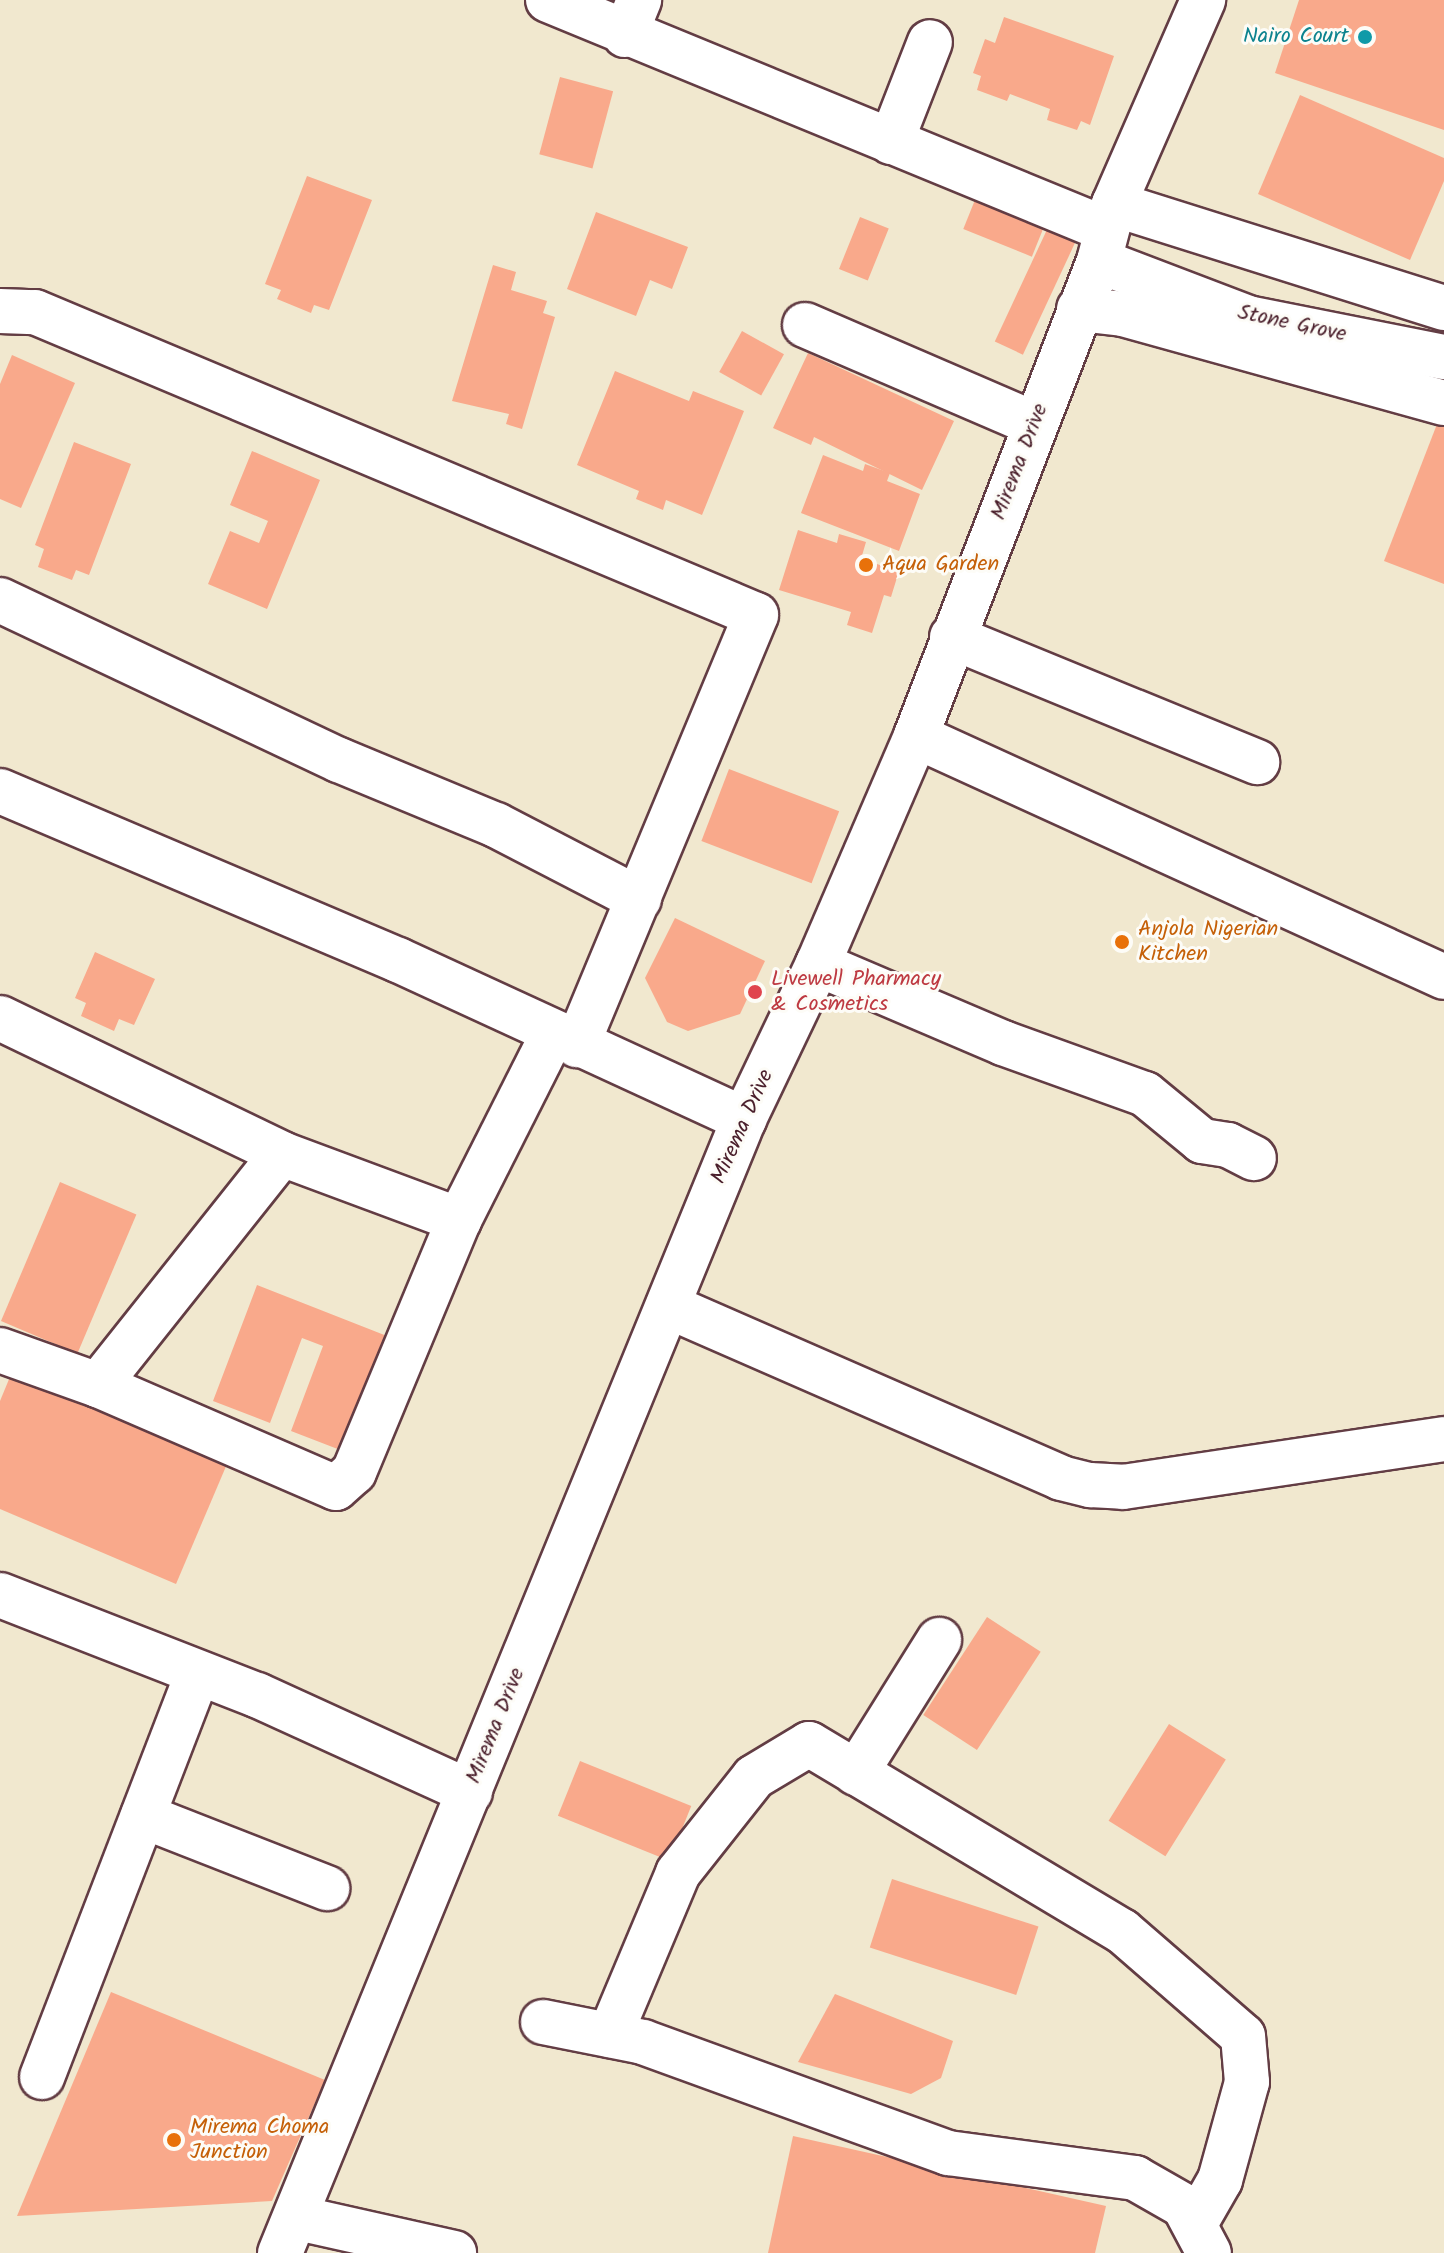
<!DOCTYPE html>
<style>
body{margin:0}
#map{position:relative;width:1444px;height:2253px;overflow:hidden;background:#f1e8cf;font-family:Kalam,sans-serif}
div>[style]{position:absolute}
.building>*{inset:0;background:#f9a98b;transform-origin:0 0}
.roads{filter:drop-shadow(2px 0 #633d44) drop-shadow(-2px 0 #633d44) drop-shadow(0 2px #633d44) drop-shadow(0 -2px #633d44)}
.minor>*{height:44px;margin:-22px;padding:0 22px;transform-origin:22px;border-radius:22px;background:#fff}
.dots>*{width:22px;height:22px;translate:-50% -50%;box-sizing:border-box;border:4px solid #fdfcf7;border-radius:50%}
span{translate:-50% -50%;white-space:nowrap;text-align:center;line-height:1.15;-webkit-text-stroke:6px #fdfcf7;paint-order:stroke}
.culture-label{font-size:22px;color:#0d838f}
.right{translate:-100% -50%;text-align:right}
.street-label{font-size:22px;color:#4a1f2b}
.food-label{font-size:22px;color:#c56008}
.left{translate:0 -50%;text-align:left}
.health-label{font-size:22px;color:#be3a42}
</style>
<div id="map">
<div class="building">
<i style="clip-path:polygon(1299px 0,1444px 0,1444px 130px,1275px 73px)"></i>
<i style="clip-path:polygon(1004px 17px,1114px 56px,1090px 125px,1081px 121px,1077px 130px,1047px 120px,1050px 109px,1010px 94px,1007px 101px,977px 90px,981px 76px,973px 73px,985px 39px,995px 43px)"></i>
<i style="left:560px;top:77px;width:55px;height:80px;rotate:15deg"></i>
<i style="clip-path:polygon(1300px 95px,1444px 158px,1444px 181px,1410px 260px,1258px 194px)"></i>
<i style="clip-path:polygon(307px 176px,372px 200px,329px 310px,314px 305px,311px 313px,277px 299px,281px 290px,265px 284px)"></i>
<i style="left:979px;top:190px;width:74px;height:42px;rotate:22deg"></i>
<i style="clip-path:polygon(596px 212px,688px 247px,672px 289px,650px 280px,636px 316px,567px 289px)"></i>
<i style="left:860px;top:217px;width:31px;height:56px;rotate:22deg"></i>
<i style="left:1051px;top:221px;width:31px;height:133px;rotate:25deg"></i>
<i style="clip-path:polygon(493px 265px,516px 272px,511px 290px,547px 301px,543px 313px,555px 317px,522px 429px,506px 424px,509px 414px,452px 401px)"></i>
<i style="left:742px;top:331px;width:48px;height:47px;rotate:29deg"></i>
<i style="clip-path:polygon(808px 353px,954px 421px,922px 490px,814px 437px,811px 445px,773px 428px)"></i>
<i style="clip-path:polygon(12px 355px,75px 383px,21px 508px,0 499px,0 384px)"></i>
<i style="clip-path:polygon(615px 371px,689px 401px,693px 391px,744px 411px,702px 515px,666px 500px,663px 510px,636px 499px,639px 491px,577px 465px)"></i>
<i style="clip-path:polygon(1444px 406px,1444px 584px,1384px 561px)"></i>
<i style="clip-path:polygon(74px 442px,131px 464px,89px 575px,76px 570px,72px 580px,38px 567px,44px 549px,35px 545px)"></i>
<i style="clip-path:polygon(252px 451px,320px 480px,267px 609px,208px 584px,230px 531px,259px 543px,268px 521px,230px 505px)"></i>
<i style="clip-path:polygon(823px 455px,863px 471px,865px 464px,890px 473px,887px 481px,920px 494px,899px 551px,801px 513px)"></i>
<i style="clip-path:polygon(798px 530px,837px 543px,839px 534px,866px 542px,861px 559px,899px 571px,891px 597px,884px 595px,872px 633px,847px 625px,851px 612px,779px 590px)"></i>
<i style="left:729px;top:769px;width:118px;height:77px;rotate:21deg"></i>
<i style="clip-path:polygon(675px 918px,765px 961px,740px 1014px,688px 1031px,667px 1022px,645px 978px)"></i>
<i style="clip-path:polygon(95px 952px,155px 979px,134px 1025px,119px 1019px,114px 1031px,81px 1016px,86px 1003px,75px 998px)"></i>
<i style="left:60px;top:1182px;width:83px;height:151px;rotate:23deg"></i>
<i style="clip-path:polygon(257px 1285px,392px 1338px,348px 1453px,291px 1431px,323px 1346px,302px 1338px,270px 1423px,213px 1401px)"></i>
<i style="clip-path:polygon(12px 1372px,227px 1464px,176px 1584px,0 1509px,0 1401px)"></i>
<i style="left:987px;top:1617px;width:64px;height:117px;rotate:33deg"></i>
<i style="left:1169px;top:1724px;width:67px;height:114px;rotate:32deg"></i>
<i style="left:580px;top:1761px;width:120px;height:59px;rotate:22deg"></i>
<i style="left:892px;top:1879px;width:154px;height:72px;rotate:18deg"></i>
<i style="clip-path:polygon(111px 1992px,325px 2080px,272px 2201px,17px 2216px)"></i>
<i style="clip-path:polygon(835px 1994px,953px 2041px,941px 2078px,911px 2094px,798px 2062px)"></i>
<i style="clip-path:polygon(793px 2136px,1106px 2206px,1095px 2253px,768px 2253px)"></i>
</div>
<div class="roads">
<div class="minor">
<i style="left:548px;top:0;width:602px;rotate:22.35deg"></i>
<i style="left:625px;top:35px;width:38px;rotate:-68deg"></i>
<i style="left:891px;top:142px;width:107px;rotate:-68.7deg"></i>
<i style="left:1114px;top:204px;width:346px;rotate:17.5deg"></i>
<i style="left:1099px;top:261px;width:160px;rotate:20.9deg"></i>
<i style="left:1248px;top:318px;width:200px;rotate:11.3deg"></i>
<i style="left:1079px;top:309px;width:44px;rotate:6.5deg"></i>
<i style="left:1123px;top:314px;width:333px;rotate:15.5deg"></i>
<i style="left:0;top:311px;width:35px;rotate:2deg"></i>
<i style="left:35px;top:312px;width:782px;rotate:22.79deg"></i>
<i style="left:756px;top:615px;width:466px;rotate:112.6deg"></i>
<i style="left:805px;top:325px;width:250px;rotate:23.3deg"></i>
<i style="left:0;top:600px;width:375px;rotate:25.3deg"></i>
<i style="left:339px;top:760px;width:170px;rotate:22.5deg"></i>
<i style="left:496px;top:825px;width:161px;rotate:27.4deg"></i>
<i style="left:952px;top:637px;width:330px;rotate:22.3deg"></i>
<i style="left:916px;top:736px;width:580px;rotate:24.53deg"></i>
<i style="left:0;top:791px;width:432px;rotate:23deg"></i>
<i style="left:398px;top:960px;width:381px;rotate:24.7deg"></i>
<i style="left:818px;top:964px;width:201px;rotate:23.1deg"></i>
<i style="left:1003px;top:1043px;width:151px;rotate:19.8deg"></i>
<i style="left:1145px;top:1094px;width:74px;rotate:39.5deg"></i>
<i style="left:1202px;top:1141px;width:26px;rotate:9deg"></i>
<i style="left:1228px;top:1145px;width:29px;rotate:27deg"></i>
<i style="left:0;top:1018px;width:313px;rotate:25.7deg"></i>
<i style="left:282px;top:1154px;width:189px;rotate:20.4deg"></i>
<i style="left:459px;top:1220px;width:208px;rotate:-63.2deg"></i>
<i style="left:668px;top:1306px;width:429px;rotate:23.6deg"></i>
<i style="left:1061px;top:1478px;width:30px;rotate:14deg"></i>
<i style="left:1090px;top:1485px;width:33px;rotate:3deg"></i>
<i style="left:1123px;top:1487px;width:325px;rotate:-8.5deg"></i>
<i style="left:0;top:1350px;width:104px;rotate:19.7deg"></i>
<i style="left:98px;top:1385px;width:259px;rotate:23.4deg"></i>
<i style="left:336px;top:1488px;width:24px;rotate:-42deg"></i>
<i style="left:354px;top:1472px;width:273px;rotate:-67.4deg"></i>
<i style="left:98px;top:1385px;width:295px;rotate:-51.5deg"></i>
<i style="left:0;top:1595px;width:276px;rotate:21.3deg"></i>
<i style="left:257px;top:1695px;width:234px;rotate:24.5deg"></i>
<i style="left:856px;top:1773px;width:157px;rotate:-58deg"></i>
<i style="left:143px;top:1816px;width:198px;rotate:21.4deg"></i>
<i style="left:543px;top:2022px;width:102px;rotate:11.3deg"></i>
<i style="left:643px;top:2042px;width:325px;rotate:20deg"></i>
<i style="left:948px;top:2153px;width:189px;rotate:7.6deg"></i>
<i style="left:1135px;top:2178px;width:56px;rotate:29.7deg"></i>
<i style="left:1184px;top:2206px;width:53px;rotate:62deg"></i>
<i style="left:610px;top:2035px;width:176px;rotate:-67.2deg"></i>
<i style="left:678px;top:1873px;width:122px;rotate:-51.6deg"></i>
<i style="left:754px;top:1777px;width:64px;rotate:-31deg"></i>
<i style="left:809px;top:1744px;width:365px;rotate:30.9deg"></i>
<i style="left:1122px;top:1931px;width:160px;rotate:41deg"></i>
<i style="left:1243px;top:2036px;width:46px;rotate:85deg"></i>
<i style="left:1247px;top:2082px;width:102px;rotate:105.4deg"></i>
<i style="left:1220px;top:2180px;width:48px;rotate:119.7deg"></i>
<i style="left:42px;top:2077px;width:433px;rotate:-68.9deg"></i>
<i style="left:298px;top:2218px;width:160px;rotate:12.6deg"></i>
<i style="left:280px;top:2253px;width:1225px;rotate:-67.75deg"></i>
<i style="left:744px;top:1119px;width:172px;rotate:-64.5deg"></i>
<i style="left:818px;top:964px;width:248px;rotate:-66.7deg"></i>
<i style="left:916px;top:736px;width:509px;rotate:-68.93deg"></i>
<i style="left:1099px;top:261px;width:59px;rotate:-75.3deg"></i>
<i style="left:1114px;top:204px;width:223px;rotate:-66.4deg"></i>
</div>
</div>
<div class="dots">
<i style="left:1365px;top:37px;background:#0f9aa8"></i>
<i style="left:866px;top:565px;background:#e8710a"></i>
<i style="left:1122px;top:942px;background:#e8710a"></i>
<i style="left:755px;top:992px;background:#e0444e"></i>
<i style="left:174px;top:2140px;background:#e8710a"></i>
</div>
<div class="culture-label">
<span class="right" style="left:1349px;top:37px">Nairo Court</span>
</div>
<div class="street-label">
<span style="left:1292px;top:324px;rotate:12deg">Stone Grove</span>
<span style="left:1020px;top:462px;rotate:-69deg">Mirema Drive</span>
<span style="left:743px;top:1127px;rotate:-66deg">Mirema Drive</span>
<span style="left:496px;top:1726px;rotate:-68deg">Mirema Drive</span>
</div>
<div class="food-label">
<span class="left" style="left:882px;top:565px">Aqua Garden</span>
<span class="left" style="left:1138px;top:942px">Anjola Nigerian<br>Kitchen</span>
<span class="left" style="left:190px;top:2140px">Mirema Choma<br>Junction</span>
</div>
<div class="health-label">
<span class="left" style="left:771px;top:992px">Livewell Pharmacy<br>&amp; Cosmetics</span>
</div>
</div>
